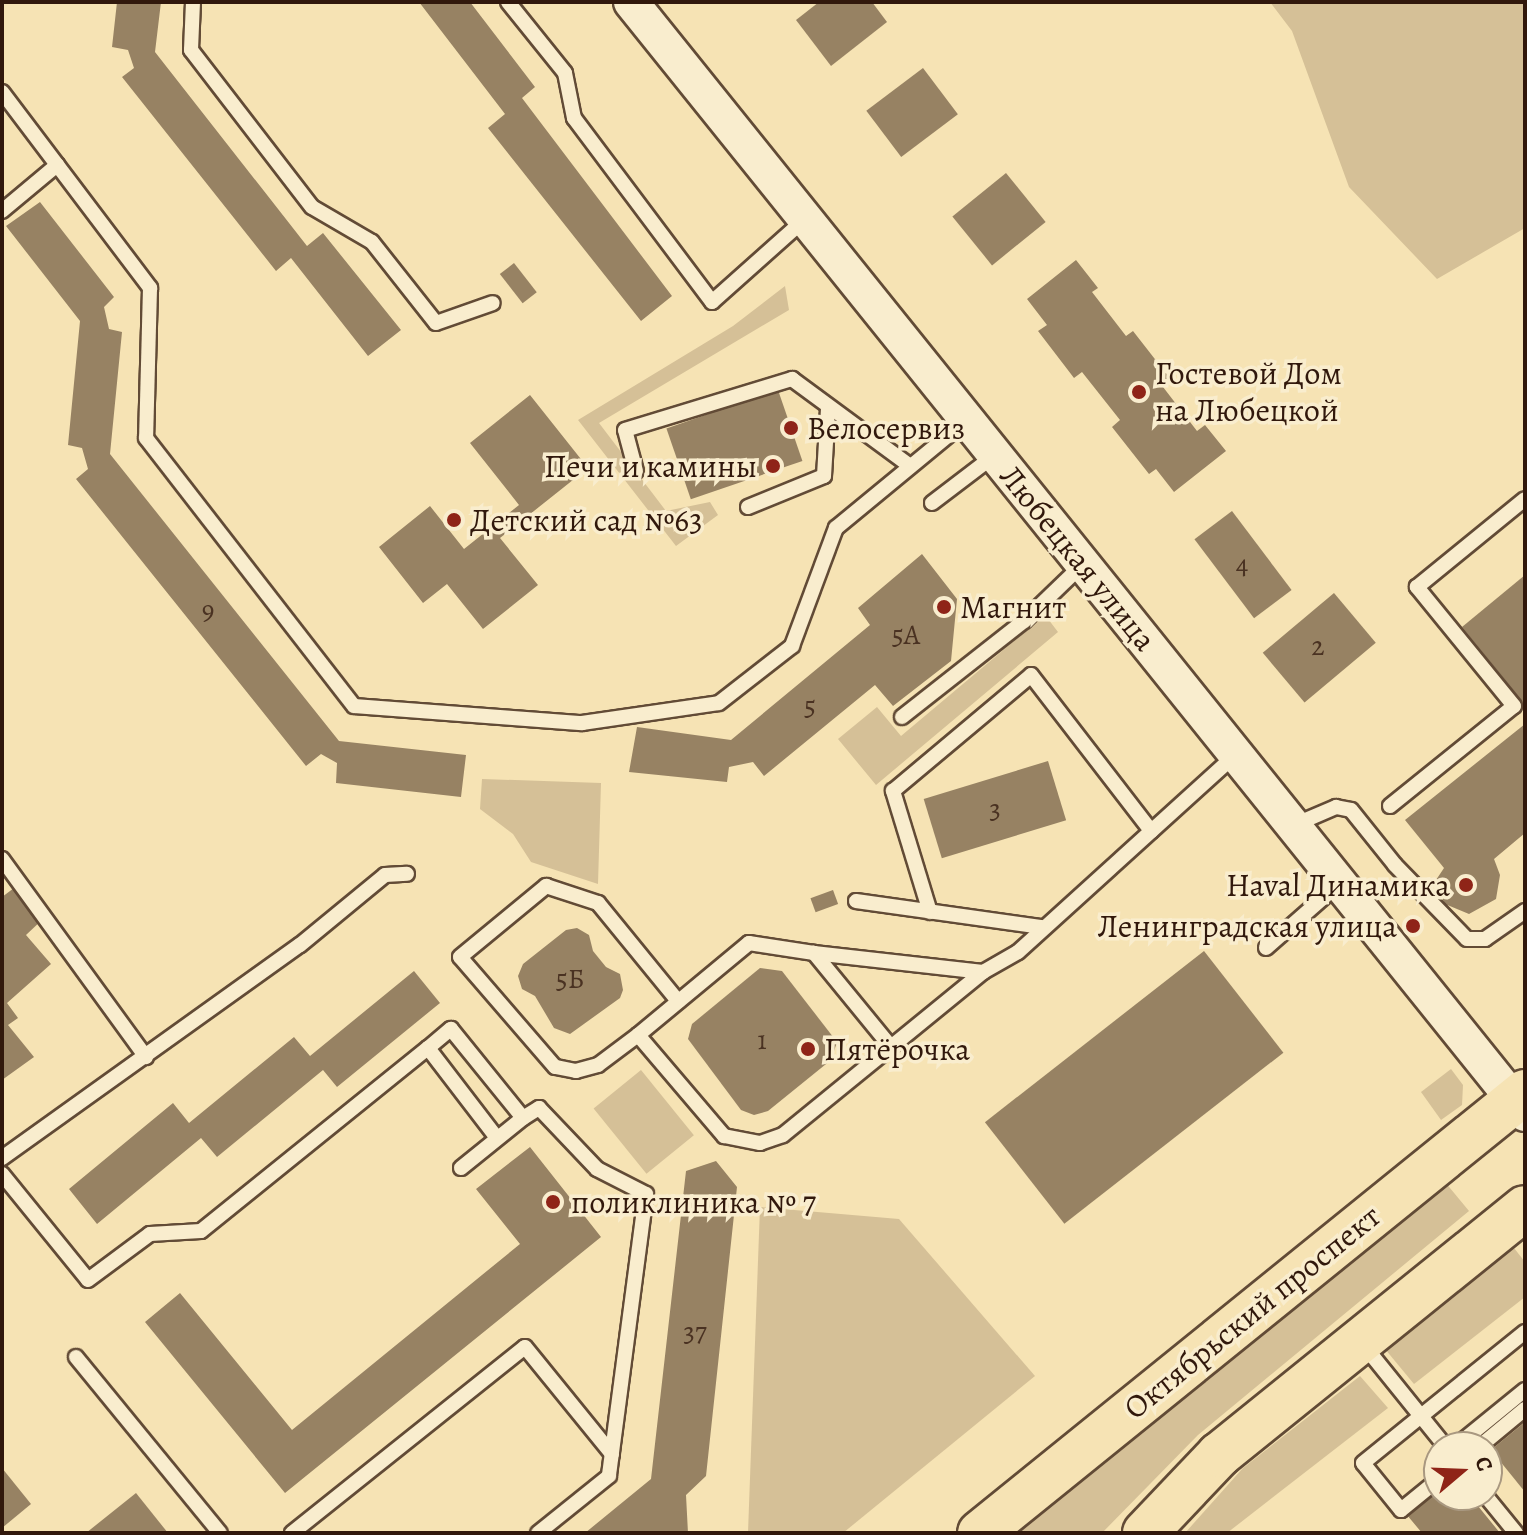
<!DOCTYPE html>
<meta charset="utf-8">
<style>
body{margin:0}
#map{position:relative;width:1527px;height:1535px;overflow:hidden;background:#f6e3b4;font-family:Alegreya,serif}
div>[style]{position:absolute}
.green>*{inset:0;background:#d5c097;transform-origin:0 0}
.building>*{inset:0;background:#978263;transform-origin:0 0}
.roads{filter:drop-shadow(2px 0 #624b36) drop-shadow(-2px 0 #624b36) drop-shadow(0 2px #624b36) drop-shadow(0 -2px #624b36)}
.service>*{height:14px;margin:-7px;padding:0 7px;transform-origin:7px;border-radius:7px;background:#f9edce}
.tertiary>*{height:34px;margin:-17px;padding:0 17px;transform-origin:17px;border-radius:17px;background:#f9edce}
.primary>*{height:44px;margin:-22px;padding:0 22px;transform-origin:22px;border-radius:22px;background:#f6e3b4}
.dots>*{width:22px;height:22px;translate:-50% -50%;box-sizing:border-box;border:4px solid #f9edce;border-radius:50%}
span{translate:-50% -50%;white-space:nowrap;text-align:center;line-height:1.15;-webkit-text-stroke:7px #f9edce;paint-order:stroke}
.number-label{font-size:28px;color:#4a3222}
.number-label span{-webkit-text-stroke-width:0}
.poi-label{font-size:32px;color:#31180c}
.left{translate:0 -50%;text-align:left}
.right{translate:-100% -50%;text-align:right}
.street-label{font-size:32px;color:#31180c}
.frame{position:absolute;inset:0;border:4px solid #31180c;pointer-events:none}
.north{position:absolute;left:1423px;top:1431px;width:80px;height:80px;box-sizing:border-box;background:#f9edce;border:2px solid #a99880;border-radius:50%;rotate:71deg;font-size:22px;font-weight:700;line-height:32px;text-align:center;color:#31180c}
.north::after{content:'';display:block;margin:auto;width:28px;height:36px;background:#8f2418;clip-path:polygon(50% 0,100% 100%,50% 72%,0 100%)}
</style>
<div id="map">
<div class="green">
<i style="clip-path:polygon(1270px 2px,1525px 2px,1525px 228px,1437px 279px,1349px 187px,1292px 31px)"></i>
<i style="clip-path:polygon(785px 286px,789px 310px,599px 423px,666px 511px,710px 502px,718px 515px,676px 546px,578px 420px,733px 326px)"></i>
<i style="clip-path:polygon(1045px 615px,1058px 632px,876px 785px,838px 739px,877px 707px,901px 736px)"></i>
<i style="clip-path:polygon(482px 779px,601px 783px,598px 884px,531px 862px,513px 834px,480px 809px)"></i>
<i style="clip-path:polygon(1451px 1069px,1463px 1085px,1462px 1105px,1441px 1120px,1421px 1092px)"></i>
<i style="left:641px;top:1070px;width:84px;height:61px;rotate:51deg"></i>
<i style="clip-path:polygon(1445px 1182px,1469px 1211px,1198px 1435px,1102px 1533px,1016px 1533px)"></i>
<i style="clip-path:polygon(760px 1207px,899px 1219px,1035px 1376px,843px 1533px,748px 1533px)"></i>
<i style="clip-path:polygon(1514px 1248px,1525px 1262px,1525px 1297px,1414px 1384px,1385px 1349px)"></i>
<i style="clip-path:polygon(1360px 1376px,1388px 1408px,1227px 1533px,1185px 1533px,1243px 1468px)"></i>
</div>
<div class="building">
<i style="clip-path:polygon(117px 2px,161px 2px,155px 52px,307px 246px,323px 233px,401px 330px,368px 356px,291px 258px,276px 271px,122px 77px,134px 68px,128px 50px,112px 47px)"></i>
<i style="clip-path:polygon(419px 2px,470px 2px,535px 87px,522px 98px,672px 296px,641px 321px,488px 128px,505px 114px)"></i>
<i style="clip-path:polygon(819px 2px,872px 2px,887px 22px,831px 66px,796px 20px)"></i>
<i style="left:923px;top:68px;width:58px;height:71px;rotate:53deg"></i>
<i style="left:1006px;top:173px;width:63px;height:69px;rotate:51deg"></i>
<i style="clip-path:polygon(40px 202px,114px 297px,104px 307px,109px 329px,122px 332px,110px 454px,339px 741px,466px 755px,461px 797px,336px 783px,337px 763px,321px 754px,306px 766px,76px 479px,88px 469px,82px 448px,68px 445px,80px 321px,6px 226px)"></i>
<i style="clip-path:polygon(1076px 260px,1098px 288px,1092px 292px,1126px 336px,1133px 331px,1172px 381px,1163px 387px,1197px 431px,1205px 425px,1226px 451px,1174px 492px,1156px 469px,1149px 474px,1112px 427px,1120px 420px,1082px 372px,1074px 378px,1038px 331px,1047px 325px,1027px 299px)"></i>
<i style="left:514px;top:263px;width:37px;height:18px;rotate:52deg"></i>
<i style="left:778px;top:390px;width:75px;height:118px;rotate:71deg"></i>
<i style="clip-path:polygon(530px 395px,588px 468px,500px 538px,538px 585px,483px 629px,447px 584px,423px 603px,379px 547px,430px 506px,464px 549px,519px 505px,470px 443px)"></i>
<i style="left:1232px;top:511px;width:99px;height:47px;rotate:53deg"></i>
<i style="clip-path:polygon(922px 554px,957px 599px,951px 661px,893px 706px,875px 685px,764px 776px,753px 762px,729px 767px,727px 782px,629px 772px,637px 727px,731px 740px,870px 625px,858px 608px)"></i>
<i style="clip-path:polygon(1525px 575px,1525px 705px,1462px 627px)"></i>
<i style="left:1334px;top:593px;width:65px;height:93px;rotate:50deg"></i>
<i style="clip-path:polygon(1525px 724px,1525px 833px,1494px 859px,1500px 875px,1496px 899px,1469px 914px,1445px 904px,1434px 883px,1444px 868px,1405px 820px)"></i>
<i style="left:1048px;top:761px;width:62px;height:130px;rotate:73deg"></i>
<i style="clip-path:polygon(18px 885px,43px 919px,26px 935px,51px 964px,7px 1003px,18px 1018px,8px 1025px,34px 1057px,2px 1080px,2px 897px)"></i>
<i style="left:833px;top:890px;width:15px;height:24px;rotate:70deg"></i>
<i style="clip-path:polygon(577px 928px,589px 935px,593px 951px,606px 967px,620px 974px,623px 990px,620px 998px,570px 1034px,554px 1028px,535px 996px,522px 989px,518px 976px,523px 964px,566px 930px)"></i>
<i style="left:1204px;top:951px;width:129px;height:278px;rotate:52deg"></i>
<i style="clip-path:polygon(760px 968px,782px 971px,837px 1042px,831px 1060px,768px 1111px,754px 1115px,741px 1110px,688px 1039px,692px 1024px)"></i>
<i style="clip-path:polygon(414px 971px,440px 1003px,337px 1087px,323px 1070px,217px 1157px,201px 1138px,97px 1224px,69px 1189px,173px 1103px,189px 1123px,294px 1037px,310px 1056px)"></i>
<i style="clip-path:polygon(530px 1147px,601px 1237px,285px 1493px,145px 1322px,180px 1293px,292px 1430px,520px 1244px,476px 1189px)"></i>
<i style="clip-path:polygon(716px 1161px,737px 1187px,706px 1476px,686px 1495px,688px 1533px,585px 1533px,651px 1479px,686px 1171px)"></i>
<i style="clip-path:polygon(1525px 1422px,1525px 1492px,1491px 1450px)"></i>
<i style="clip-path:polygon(2px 1468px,31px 1504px,2px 1528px)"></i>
<i style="clip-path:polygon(1439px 1489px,1439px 1495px,1469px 1495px,1500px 1533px,1422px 1533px,1407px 1515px)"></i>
<i style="clip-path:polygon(136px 1493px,168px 1533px,86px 1533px)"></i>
</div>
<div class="roads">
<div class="service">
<i style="left:193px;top:2px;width:48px;rotate:92.4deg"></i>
<i style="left:191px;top:50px;width:198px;rotate:52.4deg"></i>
<i style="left:312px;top:207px;width:69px;rotate:30.3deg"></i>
<i style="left:372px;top:242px;width:103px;rotate:51.7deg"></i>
<i style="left:436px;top:323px;width:60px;rotate:-19.3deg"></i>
<i style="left:508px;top:2px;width:91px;rotate:51.2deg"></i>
<i style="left:565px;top:73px;width:46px;rotate:78.7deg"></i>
<i style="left:574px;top:118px;width:230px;rotate:53.1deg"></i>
<i style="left:712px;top:302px;width:125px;rotate:-41.7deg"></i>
<i style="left:2px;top:92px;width:246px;rotate:52.9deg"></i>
<i style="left:150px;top:288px;width:150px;rotate:91.5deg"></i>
<i style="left:146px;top:438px;width:339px;rotate:52.2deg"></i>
<i style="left:354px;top:706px;width:229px;rotate:4.3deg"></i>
<i style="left:582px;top:723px;width:138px;rotate:-8.3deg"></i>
<i style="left:719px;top:703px;width:93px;rotate:-38deg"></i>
<i style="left:792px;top:646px;width:126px;rotate:-69.6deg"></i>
<i style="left:836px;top:528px;width:170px;rotate:-39.5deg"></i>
<i style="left:2px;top:211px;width:72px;rotate:-39.9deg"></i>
<i style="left:636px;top:471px;width:42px;rotate:-105deg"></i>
<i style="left:625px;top:430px;width:175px;rotate:-17deg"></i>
<i style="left:792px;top:379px;width:147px;rotate:36.4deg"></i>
<i style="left:932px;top:503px;width:79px;rotate:-37.3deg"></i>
<i style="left:748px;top:507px;width:82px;rotate:-22.2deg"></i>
<i style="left:824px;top:476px;width:67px;rotate:-86.6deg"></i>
<i style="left:902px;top:717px;width:155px;rotate:-38.2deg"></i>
<i style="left:1024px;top:621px;width:82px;rotate:-44deg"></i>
<i style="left:1390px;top:806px;width:159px;rotate:-38.9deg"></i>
<i style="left:1514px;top:706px;width:154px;rotate:-129.2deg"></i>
<i style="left:1417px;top:587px;width:139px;rotate:-39.2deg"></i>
<i style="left:1294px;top:825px;width:46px;rotate:-23.2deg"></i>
<i style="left:1336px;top:807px;width:15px;rotate:11deg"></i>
<i style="left:1351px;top:810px;width:70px;rotate:51.3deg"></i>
<i style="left:1395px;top:865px;width:103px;rotate:45.8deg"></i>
<i style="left:1467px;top:939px;width:18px"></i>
<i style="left:1485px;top:939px;width:49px;rotate:-35deg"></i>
<i style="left:2px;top:859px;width:245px;rotate:54deg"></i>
<i style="left:856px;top:901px;width:188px;rotate:8deg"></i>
<i style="left:930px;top:912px;width:127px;rotate:-107deg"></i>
<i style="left:893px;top:791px;width:180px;rotate:-40deg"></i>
<i style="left:1031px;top:675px;width:197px;rotate:52.4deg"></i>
<i style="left:1266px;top:948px;width:98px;rotate:-41.3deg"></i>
<i style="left:814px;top:953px;width:170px;rotate:6.4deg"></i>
<i style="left:638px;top:1035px;width:50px;rotate:143.1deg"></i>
<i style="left:598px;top:1065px;width:23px;rotate:165deg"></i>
<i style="left:576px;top:1071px;width:21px;rotate:-169deg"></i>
<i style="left:555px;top:1067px;width:145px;rotate:-130.8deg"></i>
<i style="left:460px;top:957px;width:112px;rotate:-39.5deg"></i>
<i style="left:546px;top:886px;width:55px;rotate:18.1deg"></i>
<i style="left:598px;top:903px;width:127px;rotate:50.8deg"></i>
<i style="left:891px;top:1047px;width:122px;rotate:-129.3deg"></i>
<i style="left:814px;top:953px;width:66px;rotate:-171.3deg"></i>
<i style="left:749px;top:943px;width:144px;rotate:140.3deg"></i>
<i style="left:638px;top:1035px;width:133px;rotate:49.6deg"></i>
<i style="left:724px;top:1136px;width:37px;rotate:11deg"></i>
<i style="left:760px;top:1143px;width:24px;rotate:-19deg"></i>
<i style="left:783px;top:1135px;width:139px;rotate:-39.2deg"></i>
<i style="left:891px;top:1047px;width:119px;rotate:-39.2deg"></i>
<i style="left:983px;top:972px;width:40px;rotate:-29.7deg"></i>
<i style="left:1018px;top:952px;width:294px;rotate:-42.2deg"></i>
<i style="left:428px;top:1048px;width:30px;rotate:-40deg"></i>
<i style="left:451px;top:1029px;width:114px;rotate:51deg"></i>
<i style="left:523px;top:1118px;width:19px;rotate:-32deg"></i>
<i style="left:539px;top:1108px;width:84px;rotate:46.4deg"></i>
<i style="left:597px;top:1169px;width:55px;rotate:27deg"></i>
<i style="left:646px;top:1194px;width:284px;rotate:97.5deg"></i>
<i style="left:609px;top:1476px;width:91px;rotate:141.2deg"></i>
<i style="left:2px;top:1158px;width:366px;rotate:-35.6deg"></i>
<i style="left:300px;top:945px;width:110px;rotate:-39.5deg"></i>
<i style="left:385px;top:875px;width:22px;rotate:-3deg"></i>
<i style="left:461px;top:1168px;width:80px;rotate:-38.9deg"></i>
<i style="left:2px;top:1174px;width:136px;rotate:50.9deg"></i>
<i style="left:88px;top:1280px;width:77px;rotate:-36.6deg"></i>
<i style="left:150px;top:1234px;width:51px;rotate:-3.4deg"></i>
<i style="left:201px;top:1231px;width:292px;rotate:-38.9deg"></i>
<i style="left:428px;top:1048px;width:113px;rotate:52.5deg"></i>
<i style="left:1362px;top:1343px;width:134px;rotate:51.1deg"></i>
<i style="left:76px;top:1357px;width:227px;rotate:50.7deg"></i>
<i style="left:1455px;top:1447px;width:90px;rotate:-39.2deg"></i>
<i style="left:1479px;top:1447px;width:60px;rotate:-39.6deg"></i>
<i style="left:1439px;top:1479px;width:49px;rotate:140.8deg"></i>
<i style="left:1401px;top:1510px;width:60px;rotate:-129deg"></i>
<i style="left:1363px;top:1463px;width:208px;rotate:-39deg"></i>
<i style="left:1485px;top:1495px;width:49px;rotate:50.8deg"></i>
<i style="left:292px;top:1533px;width:298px;rotate:-38.6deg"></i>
<i style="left:525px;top:1347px;width:138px;rotate:50.9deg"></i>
</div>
<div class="tertiary">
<i style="left:631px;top:2px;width:1427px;rotate:51.2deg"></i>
</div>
<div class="primary">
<i style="left:980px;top:1533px;width:701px;rotate:-38.98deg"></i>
<i style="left:1145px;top:1533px;width:108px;rotate:-46.5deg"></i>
<i style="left:1219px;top:1455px;width:393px;rotate:-38.9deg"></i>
</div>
</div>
<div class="dots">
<i style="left:1139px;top:392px;background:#8f2418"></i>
<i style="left:791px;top:428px;background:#8f2418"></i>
<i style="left:773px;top:466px;background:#8f2418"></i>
<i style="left:454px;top:520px;background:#8f2418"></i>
<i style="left:944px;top:607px;background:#8f2418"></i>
<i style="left:1466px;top:885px;background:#8f2418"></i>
<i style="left:1413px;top:926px;background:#8f2418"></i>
<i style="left:808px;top:1049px;background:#8f2418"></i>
<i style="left:553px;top:1202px;background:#8f2418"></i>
</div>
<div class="number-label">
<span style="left:1242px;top:564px">4</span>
<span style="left:208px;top:610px">9</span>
<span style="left:906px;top:635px">5А</span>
<span style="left:1318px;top:646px">2</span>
<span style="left:810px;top:706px">5</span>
<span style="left:995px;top:809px">3</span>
<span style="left:570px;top:979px">5Б</span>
<span style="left:762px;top:1040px">1</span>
<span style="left:695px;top:1332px">37</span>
</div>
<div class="poi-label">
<span class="left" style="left:1155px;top:392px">Гостевой Дом<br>на Любецкой</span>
<span class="left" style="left:807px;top:428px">Велосервиз</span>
<span class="right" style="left:757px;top:466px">Печи и камины</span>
<span class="left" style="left:470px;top:520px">Детский сад №63</span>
<span class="left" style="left:960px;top:607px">Магнит</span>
<span class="right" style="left:1450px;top:885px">Haval Динамика</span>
<span class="right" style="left:1397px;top:926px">Ленинградская улица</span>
<span class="left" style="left:824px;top:1049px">Пятёрочка</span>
<span class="left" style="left:571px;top:1202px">поликлиника № 7</span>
</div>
<div class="street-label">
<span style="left:1078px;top:558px;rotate:51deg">Любецкая улица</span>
<span style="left:1252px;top:1312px;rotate:-39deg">Октябрьский проспект</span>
</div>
<div class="frame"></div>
<div class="north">С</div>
</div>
